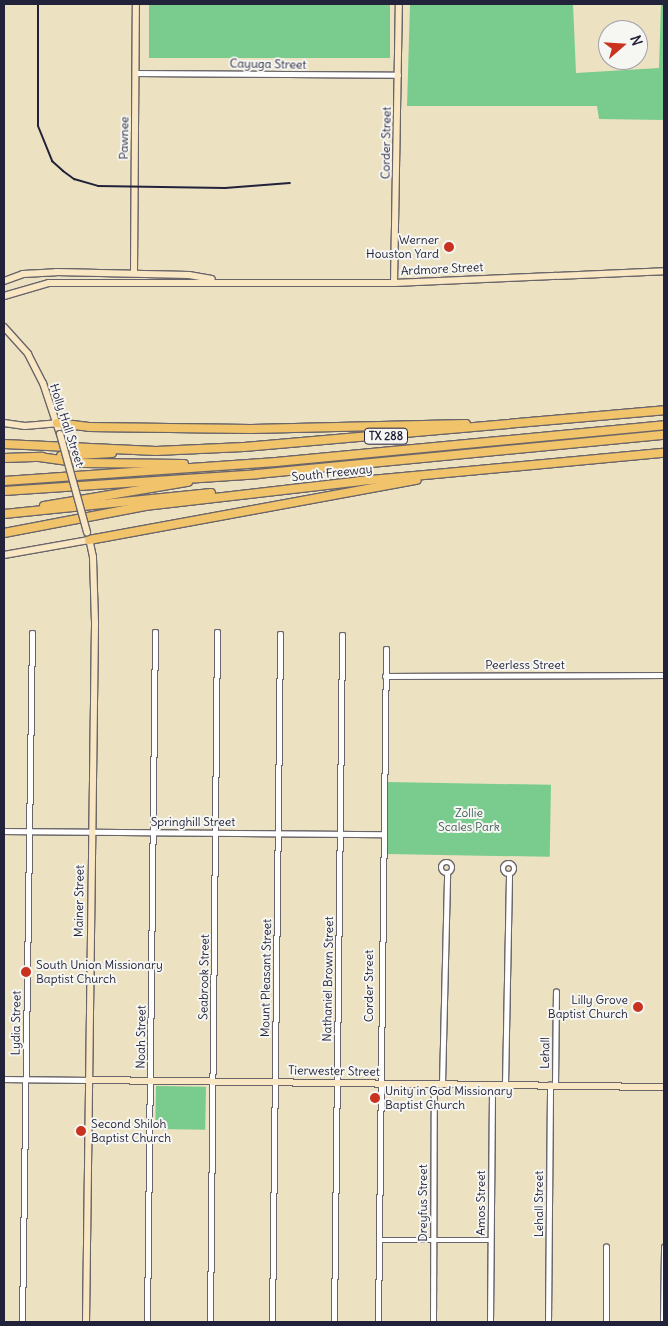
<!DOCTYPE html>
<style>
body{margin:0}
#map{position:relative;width:668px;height:1326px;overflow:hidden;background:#ece1c1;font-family:Delius,sans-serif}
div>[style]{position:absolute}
.green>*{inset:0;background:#79cc8e;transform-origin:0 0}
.roads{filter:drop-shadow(1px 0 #69656a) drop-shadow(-1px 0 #69656a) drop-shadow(0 1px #69656a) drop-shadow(0 -1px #69656a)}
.street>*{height:4.5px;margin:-2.25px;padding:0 2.25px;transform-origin:2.25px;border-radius:2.25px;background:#fff}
.street>.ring{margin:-2.25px;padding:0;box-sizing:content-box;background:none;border:4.5px solid #fff;border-radius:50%}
.secondary>*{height:6px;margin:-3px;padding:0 3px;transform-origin:3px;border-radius:3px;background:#f9e7c3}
.highway>*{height:8px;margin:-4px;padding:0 4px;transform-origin:4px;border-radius:4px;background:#f1c36a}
.rail>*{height:2px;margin:-1px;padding:0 1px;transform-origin:1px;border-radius:1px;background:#22223b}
.bridges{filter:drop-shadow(1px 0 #69656a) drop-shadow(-1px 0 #69656a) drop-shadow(0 1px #69656a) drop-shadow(0 -1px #69656a)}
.secondary-bridge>*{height:6px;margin:-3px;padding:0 3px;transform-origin:3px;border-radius:3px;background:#f9e7c3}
.dots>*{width:14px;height:14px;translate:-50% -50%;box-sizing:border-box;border:2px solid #f6f6f2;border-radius:50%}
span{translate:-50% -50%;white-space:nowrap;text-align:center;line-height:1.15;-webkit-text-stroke:4px #f6f6f2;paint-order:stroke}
.shield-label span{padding:1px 4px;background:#f6f6f2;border:1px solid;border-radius:4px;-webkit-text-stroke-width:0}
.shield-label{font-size:11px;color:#22223b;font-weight:700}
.street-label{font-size:12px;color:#22223b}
.poi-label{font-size:12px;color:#22223b}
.right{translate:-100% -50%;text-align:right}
.left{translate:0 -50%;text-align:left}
.park-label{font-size:12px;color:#405e58}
.frame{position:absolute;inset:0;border:5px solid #22223b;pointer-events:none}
.north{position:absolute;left:598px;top:20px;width:50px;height:50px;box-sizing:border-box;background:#f6f6f2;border:1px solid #a1a1a9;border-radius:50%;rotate:71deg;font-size:14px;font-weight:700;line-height:20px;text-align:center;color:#22223b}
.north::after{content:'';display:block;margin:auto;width:18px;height:22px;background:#c8321e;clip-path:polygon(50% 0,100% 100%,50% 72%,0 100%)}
</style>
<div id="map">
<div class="green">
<i style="left:149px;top:4px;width:241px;height:54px"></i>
<i style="clip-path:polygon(410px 4px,573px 4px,576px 73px,659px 68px,661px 4px,664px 4px,664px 120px,599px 119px,597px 106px,407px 106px)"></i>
<i style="left:387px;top:782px;width:164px;height:72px;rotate:1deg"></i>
<i style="left:156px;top:1086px;width:50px;height:43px;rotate:1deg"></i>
</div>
<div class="roads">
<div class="street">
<i style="left:137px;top:73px;width:261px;rotate:0.4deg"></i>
<i style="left:385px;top:676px;width:279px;rotate:-0.2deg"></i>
<i style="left:4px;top:831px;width:378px;rotate:0.5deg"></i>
<i class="ring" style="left:441px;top:862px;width:7.5px;height:7.5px"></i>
<i class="ring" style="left:503px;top:863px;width:7.5px;height:7.5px"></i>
<i style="left:4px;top:1079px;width:84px;rotate:0.7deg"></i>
<i style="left:442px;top:1084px;width:210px;rotate:-88.6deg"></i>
<i style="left:505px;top:1085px;width:209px;rotate:-88.9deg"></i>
<i style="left:555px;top:1085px;width:93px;rotate:-89.4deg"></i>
<i style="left:379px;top:1240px;width:111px"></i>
<i style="left:22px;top:1322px;width:689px;rotate:-89.17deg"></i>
<i style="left:147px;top:1322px;width:690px;rotate:-89.34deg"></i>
<i style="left:210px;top:1322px;width:690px;rotate:-89.42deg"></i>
<i style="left:272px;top:1322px;width:688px;rotate:-89.33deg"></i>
<i style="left:334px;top:1322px;width:687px;rotate:-89.33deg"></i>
<i style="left:378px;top:1322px;width:673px;rotate:-89.32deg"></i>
<i style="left:433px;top:1322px;width:238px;rotate:-89.8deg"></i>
<i style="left:490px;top:1322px;width:237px;rotate:-89.5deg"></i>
<i style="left:548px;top:1322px;width:237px;rotate:-89.5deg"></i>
<i style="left:606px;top:1322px;width:75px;rotate:-90deg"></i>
<i style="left:663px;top:1322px;width:75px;rotate:-89.2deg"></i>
</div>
<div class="secondary">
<i style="left:134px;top:272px;width:268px;rotate:-89.6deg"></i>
<i style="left:4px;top:281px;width:20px;rotate:-20deg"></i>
<i style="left:23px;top:274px;width:33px;rotate:-3deg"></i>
<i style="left:56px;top:272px;width:133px;rotate:1.3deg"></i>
<i style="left:189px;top:275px;width:23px;rotate:10deg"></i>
<i style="left:394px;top:283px;width:279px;rotate:-89deg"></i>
<i style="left:4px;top:296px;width:47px;rotate:-16.1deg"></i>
<i style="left:49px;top:283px;width:345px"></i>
<i style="left:394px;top:283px;width:270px;rotate:-2.5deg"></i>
<i style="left:4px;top:327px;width:36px;rotate:48deg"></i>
<i style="left:28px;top:354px;width:33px;rotate:63deg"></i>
<i style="left:43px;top:383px;width:54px;rotate:71.6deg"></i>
<i style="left:4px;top:423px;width:21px;rotate:8deg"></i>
<i style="left:25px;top:426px;width:32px;rotate:-5deg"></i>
<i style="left:4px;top:555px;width:86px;rotate:-10deg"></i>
<i style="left:88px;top:1080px;width:576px;rotate:0.7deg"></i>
<i style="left:86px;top:1322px;width:700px;rotate:-89.26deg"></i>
<i style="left:95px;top:622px;width:65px;rotate:-91.8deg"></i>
<i style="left:93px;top:557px;width:19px;rotate:-102deg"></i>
</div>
<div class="highway">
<i style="left:57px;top:423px;width:32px;rotate:7deg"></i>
<i style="left:89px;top:427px;width:162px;rotate:0.7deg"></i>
<i style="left:251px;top:429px;width:215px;rotate:-1.3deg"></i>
<i style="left:4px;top:444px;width:152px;rotate:2.6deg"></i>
<i style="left:156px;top:451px;width:88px;rotate:-2.6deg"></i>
<i style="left:244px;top:447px;width:422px;rotate:-5deg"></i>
<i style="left:61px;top:456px;width:51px;rotate:-3.4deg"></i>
<i style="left:39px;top:457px;width:44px;rotate:7.8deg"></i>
<i style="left:83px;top:463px;width:101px;rotate:0.6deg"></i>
<i style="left:4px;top:458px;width:38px;rotate:-2deg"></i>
<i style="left:4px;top:481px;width:273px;rotate:-4deg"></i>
<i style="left:276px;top:462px;width:390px;rotate:-5.4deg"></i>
<i style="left:4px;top:491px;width:254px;rotate:-3.8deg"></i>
<i style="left:257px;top:474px;width:409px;rotate:-5.5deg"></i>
<i style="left:44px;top:506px;width:146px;rotate:-9.5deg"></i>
<i style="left:4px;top:514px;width:208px;rotate:-5.8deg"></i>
<i style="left:4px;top:533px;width:144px;rotate:-10.8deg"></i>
<i style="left:145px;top:506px;width:216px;rotate:-6.6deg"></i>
<i style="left:360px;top:481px;width:305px;rotate:-5.3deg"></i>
<i style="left:89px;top:540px;width:333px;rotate:-10.4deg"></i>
</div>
</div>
<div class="rail">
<i style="left:38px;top:4px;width:122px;rotate:90deg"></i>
<i style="left:38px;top:126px;width:38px;rotate:68deg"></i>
<i style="left:52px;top:161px;width:15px;rotate:42deg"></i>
<i style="left:63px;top:171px;width:14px;rotate:36deg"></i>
<i style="left:74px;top:179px;width:25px;rotate:16deg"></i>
<i style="left:98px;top:186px;width:127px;rotate:0.9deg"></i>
<i style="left:225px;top:188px;width:65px;rotate:-4.4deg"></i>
</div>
<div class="bridges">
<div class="secondary-bridge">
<i style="left:60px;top:434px;width:102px;rotate:74.6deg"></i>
</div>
</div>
<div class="dots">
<i style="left:449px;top:247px;background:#c8321e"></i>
<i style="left:26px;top:972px;background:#c8321e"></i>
<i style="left:638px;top:1007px;background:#c8321e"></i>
<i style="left:375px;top:1098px;background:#c8321e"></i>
<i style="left:81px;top:1131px;background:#c8321e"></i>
</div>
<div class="shield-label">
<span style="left:386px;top:436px">TX 288</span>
</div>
<div class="street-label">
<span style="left:268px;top:64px;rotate:1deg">Cayuga Street</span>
<span style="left:124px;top:138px;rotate:-89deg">Pawnee</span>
<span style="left:386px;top:143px;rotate:-89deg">Corder Street</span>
<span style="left:442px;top:269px;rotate:-3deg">Ardmore Street</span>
<span style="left:67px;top:425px;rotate:72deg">Holly Hall Street</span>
<span style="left:332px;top:473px;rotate:-6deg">South Freeway</span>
<span style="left:525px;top:665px">Peerless Street</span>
<span style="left:193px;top:822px">Springhill Street</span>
<span style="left:79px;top:901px;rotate:-89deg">Mainer Street</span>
<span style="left:204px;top:977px;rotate:-89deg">Seabrook Street</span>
<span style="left:266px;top:978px;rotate:-89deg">Mount Pleasant Street</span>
<span style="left:328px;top:979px;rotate:-89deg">Nathaniel Brown Street</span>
<span style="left:369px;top:986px;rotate:-90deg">Corder Street</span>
<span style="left:16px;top:1023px;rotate:-89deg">Lydia Street</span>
<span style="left:141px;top:1037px;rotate:-89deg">Noah Street</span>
<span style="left:545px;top:1053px;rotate:-89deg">Lehall</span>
<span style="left:334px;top:1071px;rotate:1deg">Tierwester Street</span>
<span style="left:423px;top:1203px;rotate:-90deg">Dreyfus Street</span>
<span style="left:481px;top:1203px;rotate:-90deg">Amos Street</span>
<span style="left:539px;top:1204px;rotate:-90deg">Lehall Street</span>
</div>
<div class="poi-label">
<span class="right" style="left:439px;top:247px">Werner<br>Houston Yard</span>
<span class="left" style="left:36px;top:972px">South Union Missionary<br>Baptist Church</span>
<span class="right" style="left:628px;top:1007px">Lilly Grove<br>Baptist Church</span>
<span class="left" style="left:385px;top:1098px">Unity in God Missionary<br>Baptist Church</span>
<span class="left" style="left:91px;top:1131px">Second Shiloh<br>Baptist Church</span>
</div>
<div class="park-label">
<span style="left:469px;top:820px">Zollie<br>Scales Park</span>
</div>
<div class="frame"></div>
<div class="north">N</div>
</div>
